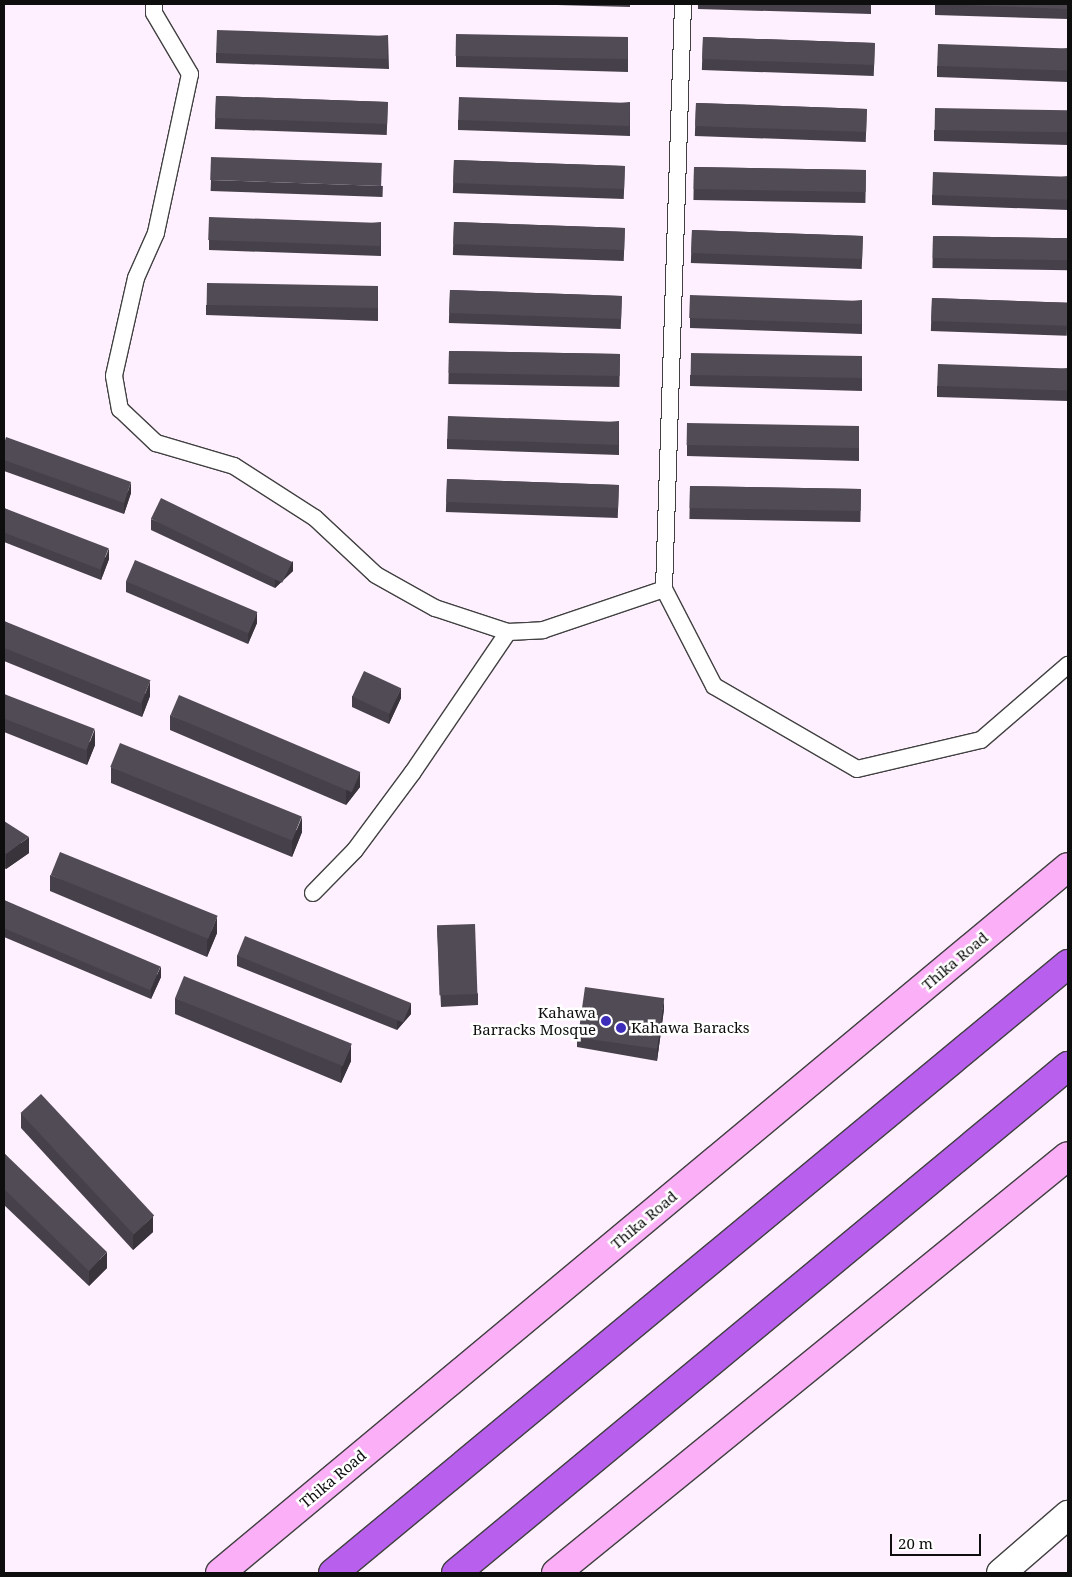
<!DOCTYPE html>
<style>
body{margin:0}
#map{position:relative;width:1072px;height:1577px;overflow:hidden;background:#fef0fe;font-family:"Noto Serif",serif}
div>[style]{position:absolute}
.roads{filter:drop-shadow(1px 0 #414141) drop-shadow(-1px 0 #414141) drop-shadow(0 1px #414141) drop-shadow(0 -1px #414141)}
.lane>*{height:16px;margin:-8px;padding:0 8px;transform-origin:8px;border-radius:8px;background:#fff}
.street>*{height:28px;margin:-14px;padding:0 14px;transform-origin:14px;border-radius:14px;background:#fff}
.secondary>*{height:28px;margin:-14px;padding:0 14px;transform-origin:14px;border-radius:14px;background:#fbaff7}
.highway>*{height:28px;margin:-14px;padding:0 14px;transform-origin:14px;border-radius:14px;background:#b860ed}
.wall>*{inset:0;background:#46404a;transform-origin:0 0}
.shaded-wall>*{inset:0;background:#39343c}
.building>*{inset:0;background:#514b56;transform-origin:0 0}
.dots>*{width:14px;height:14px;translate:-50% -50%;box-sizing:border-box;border:2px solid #fff;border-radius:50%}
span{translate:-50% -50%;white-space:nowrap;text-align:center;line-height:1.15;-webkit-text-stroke:5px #fff;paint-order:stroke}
.street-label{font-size:15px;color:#0e0e0e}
.poi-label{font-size:15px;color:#0e0e0e}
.right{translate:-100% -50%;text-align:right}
.left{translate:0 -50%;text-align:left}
.frame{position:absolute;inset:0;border:5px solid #0e0e0e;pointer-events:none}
.scale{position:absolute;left:890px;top:1534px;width:91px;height:22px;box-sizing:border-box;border:2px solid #0e0e0e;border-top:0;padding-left:6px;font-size:15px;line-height:18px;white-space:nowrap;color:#0e0e0e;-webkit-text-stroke:4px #fff;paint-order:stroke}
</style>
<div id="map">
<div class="roads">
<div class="lane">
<i style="left:154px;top:4px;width:9px;rotate:90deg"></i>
<i style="left:154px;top:13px;width:71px;rotate:59.5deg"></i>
<i style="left:190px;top:74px;width:163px;rotate:102.1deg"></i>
<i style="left:156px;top:233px;width:49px;rotate:114deg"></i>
<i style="left:136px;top:278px;width:100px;rotate:102.7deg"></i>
<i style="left:114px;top:376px;width:34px;rotate:80deg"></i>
<i style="left:120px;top:409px;width:50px;rotate:43.4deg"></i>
<i style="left:156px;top:443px;width:81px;rotate:16.4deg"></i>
<i style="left:234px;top:466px;width:96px;rotate:32.7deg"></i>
<i style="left:315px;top:518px;width:83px;rotate:43.1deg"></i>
<i style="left:376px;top:575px;width:68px;rotate:29.2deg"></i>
<i style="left:435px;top:608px;width:77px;rotate:18.2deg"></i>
<i style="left:508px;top:632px;width:35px;rotate:-3deg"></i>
<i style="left:543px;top:630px;width:128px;rotate:-18.7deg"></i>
<i style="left:683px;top:4px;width:585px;rotate:91.86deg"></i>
<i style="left:664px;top:589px;width:109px;rotate:62.7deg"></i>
<i style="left:714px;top:686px;width:165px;rotate:30.1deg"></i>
<i style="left:857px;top:769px;width:127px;rotate:-13.2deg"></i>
<i style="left:981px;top:740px;width:115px;rotate:-40.8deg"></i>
<i style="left:313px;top:893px;width:60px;rotate:-45.7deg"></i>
<i style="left:355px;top:850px;width:97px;rotate:-53.4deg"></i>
<i style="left:413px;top:772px;width:169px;rotate:-55.8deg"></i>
</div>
<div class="street">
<i style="left:1001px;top:1573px;width:89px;rotate:-40.9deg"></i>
</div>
<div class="secondary">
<i style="left:220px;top:1573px;width:1103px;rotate:-39.78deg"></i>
<i style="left:556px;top:1573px;width:660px;rotate:-39.16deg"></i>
</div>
<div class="highway">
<i style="left:333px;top:1573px;width:955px;rotate:-39.64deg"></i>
<i style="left:456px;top:1573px;width:795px;rotate:-39.64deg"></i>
</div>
</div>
<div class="wall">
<i style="clip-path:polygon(521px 4px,630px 4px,630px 7px)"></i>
<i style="clip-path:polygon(698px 4px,871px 4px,871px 14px,698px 9px)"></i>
<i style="clip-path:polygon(935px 4px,1068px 4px,1068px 19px,935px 15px)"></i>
<i style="clip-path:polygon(388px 35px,389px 69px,216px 63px,216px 53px)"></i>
<i style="left:703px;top:37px;width:172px;height:33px;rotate:2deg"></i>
<i style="clip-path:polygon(628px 38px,628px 72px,456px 67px,456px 56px)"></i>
<i style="clip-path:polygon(1068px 48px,1068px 82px,937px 77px,937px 66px)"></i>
<i style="left:216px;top:96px;width:172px;height:33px;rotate:2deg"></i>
<i style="clip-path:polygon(630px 102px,630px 136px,458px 130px,458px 120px)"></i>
<i style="left:696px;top:103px;width:171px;height:33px;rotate:2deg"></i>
<i style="clip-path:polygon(1068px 111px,1068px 145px,934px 141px,934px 130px)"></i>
<i style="left:454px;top:160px;width:171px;height:33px;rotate:2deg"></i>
<i style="left:694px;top:167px;width:172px;height:33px;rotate:1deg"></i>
<i style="clip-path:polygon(1068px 176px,1068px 210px,932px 205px,932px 195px)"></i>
<i style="left:211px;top:180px;width:172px;height:11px;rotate:2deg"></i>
<i style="clip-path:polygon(381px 222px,381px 256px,209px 250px,209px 240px)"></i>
<i style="left:454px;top:222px;width:171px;height:33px;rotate:2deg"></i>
<i style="left:692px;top:230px;width:171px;height:33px;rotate:2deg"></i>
<i style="left:933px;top:236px;width:135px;height:32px;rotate:1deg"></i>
<i style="clip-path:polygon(378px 287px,378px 321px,206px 315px,206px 305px)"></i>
<i style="left:450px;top:290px;width:172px;height:33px;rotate:2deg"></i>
<i style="left:932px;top:298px;width:136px;height:33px;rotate:2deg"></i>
<i style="clip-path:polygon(862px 300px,862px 334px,690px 328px,690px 318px)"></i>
<i style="left:449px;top:351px;width:171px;height:33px;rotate:1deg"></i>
<i style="clip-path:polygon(862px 357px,862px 391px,690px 386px,690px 375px)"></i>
<i style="clip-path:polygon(1068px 368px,1068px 401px,937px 397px,937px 386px)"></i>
<i style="clip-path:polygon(619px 421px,619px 455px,447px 449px,447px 439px)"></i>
<i style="clip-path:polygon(859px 427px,859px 461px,687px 456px,687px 445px)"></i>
<i style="clip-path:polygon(4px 444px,131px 493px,124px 514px,4px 471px)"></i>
<i style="left:447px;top:479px;width:172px;height:33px;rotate:2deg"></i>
<i style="left:690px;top:486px;width:171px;height:33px;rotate:1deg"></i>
<i style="clip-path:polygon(4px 508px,109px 559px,101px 580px,4px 542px)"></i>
<i style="clip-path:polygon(151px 519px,293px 571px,275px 588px,151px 530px)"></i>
<i style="clip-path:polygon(126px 581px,257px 623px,248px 644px,126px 592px)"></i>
<i style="clip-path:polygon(4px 621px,150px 696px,142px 717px,4px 661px)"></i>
<i style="clip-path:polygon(4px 694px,95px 745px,87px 765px,4px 732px)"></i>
<i style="clip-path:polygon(352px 696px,401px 698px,389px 724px,352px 707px)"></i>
<i style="clip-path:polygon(170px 715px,360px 787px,346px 805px,170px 730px)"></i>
<i style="clip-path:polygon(111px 767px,302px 832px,292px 857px,111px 783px)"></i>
<i style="clip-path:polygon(4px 821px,29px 853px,6px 869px,4px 868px)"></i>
<i style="clip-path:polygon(50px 875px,217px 933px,207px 957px,50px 891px)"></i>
<i style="clip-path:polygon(4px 900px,161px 977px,151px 999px,4px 937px)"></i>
<i style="clip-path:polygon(437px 927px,478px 994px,478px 1005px,441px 1007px)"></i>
<i style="clip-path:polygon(237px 955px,411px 1014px,397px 1030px,237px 966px)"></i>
<i style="clip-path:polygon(175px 998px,351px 1061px,341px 1083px,175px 1014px)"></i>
<i style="clip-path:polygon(664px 1009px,657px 1061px,577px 1047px,577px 1037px)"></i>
<i style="clip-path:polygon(21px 1113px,153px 1232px,133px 1250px,21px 1128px)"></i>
<i style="clip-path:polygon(4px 1153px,107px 1268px,89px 1286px,4px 1205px)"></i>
</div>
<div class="shaded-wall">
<i style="clip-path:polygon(131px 482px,131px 493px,124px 514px,124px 503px)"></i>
<i style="clip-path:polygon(109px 548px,109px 559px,101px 580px,101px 569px)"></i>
<i style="clip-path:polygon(293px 561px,293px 571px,275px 588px,275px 578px)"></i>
<i style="clip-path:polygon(257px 612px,257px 623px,248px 644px,248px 633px)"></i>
<i style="clip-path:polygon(150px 681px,150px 696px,142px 717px,142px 702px)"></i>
<i style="clip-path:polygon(401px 688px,401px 698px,389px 724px,389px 713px)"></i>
<i style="clip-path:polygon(95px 729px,95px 745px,87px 765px,87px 749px)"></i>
<i style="clip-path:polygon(360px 772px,360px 787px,346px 805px,346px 790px)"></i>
<i style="clip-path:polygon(302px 817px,302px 832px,292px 857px,292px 841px)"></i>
<i style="clip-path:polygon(29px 837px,29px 853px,6px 869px,6px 854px)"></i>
<i style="clip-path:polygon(217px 917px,217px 933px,207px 957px,207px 941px)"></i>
<i style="clip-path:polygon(161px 966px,161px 977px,151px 999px,151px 988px)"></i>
<i style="clip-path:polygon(664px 998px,664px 1009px,657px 1061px,657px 1050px)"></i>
<i style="clip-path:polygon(411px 1003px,411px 1014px,397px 1030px,397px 1020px)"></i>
<i style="clip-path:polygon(351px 1045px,351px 1061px,341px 1083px,341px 1068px)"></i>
<i style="clip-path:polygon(153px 1216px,153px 1232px,133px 1250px,133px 1235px)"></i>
<i style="clip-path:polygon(107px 1252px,107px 1268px,89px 1286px,89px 1271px)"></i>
</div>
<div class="building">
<i style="clip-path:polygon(935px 4px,1068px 4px,1068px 9px)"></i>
<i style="left:217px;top:30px;width:171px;height:23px;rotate:2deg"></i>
<i style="left:456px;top:34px;width:172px;height:22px;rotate:1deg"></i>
<i style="left:703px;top:37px;width:172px;height:22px;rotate:2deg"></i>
<i style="left:938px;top:44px;width:130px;height:22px;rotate:2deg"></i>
<i style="left:216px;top:96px;width:172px;height:22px;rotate:2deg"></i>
<i style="left:459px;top:97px;width:171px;height:23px;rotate:2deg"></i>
<i style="left:696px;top:103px;width:171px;height:23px;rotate:2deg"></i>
<i style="left:935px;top:108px;width:133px;height:22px;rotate:1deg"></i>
<i style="left:211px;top:157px;width:171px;height:23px;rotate:2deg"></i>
<i style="left:454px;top:160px;width:171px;height:23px;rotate:2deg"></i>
<i style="left:694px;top:167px;width:172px;height:22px;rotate:1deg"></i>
<i style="left:933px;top:172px;width:135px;height:23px;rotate:2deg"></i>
<i style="left:209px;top:217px;width:172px;height:23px;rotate:2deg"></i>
<i style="left:454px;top:222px;width:171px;height:22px;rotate:2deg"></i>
<i style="left:692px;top:230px;width:171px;height:23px;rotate:2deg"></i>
<i style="left:933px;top:236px;width:135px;height:22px;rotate:1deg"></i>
<i style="left:207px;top:283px;width:171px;height:22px;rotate:1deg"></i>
<i style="left:450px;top:290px;width:172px;height:23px;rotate:2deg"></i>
<i style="left:690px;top:295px;width:172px;height:23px;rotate:2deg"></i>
<i style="left:932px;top:298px;width:136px;height:23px;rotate:2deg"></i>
<i style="left:449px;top:351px;width:171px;height:22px;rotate:1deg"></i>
<i style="left:691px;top:353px;width:171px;height:22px;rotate:1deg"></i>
<i style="left:938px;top:364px;width:130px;height:22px;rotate:2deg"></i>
<i style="left:448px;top:416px;width:171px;height:23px;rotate:2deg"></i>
<i style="left:687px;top:423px;width:172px;height:22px;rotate:1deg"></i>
<i style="clip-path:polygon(6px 437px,131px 482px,124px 503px,4px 460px,4px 444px)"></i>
<i style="left:447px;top:479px;width:172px;height:23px;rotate:2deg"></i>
<i style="left:690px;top:486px;width:171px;height:22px;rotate:1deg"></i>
<i style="left:161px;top:498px;width:146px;height:23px;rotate:26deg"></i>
<i style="left:4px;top:508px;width:112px;height:23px;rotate:21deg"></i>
<i style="left:135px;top:560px;width:133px;height:23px;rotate:23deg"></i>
<i style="left:4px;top:621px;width:158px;height:25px;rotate:22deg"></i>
<i style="left:364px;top:671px;width:41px;height:28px;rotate:25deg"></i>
<i style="left:4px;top:694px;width:97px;height:23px;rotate:21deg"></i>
<i style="left:179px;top:695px;width:197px;height:22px;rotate:23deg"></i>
<i style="left:120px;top:743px;width:196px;height:26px;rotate:22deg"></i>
<i style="clip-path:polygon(4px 821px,29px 837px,6px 854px,4px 852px)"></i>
<i style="left:60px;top:852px;width:170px;height:25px;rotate:22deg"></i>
<i style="left:4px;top:900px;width:170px;height:26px;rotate:23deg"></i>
<i style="left:475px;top:924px;width:70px;height:38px;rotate:88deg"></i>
<i style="left:245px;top:936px;width:179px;height:21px;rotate:22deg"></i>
<i style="left:184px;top:976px;width:181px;height:24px;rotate:22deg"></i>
<i style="left:585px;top:987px;width:80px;height:51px;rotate:8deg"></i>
<i style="left:41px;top:1094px;width:166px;height:28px;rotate:47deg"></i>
<i style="clip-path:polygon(4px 1153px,107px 1252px,89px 1271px,4px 1189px)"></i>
</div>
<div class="dots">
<i style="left:606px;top:1021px;background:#3d2db8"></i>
<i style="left:621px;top:1028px;background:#3d2db8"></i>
</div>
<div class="street-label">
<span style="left:955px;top:961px;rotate:-40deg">Thika Road</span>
<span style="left:644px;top:1220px;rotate:-40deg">Thika Road</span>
<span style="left:333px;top:1479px;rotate:-40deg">Thika Road</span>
</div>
<div class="poi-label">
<span class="right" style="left:596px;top:1021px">Kahawa<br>Barracks Mosque</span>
<span class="left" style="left:631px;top:1028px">Kahawa Baracks</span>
</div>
<div class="frame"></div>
<div class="scale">20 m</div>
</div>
